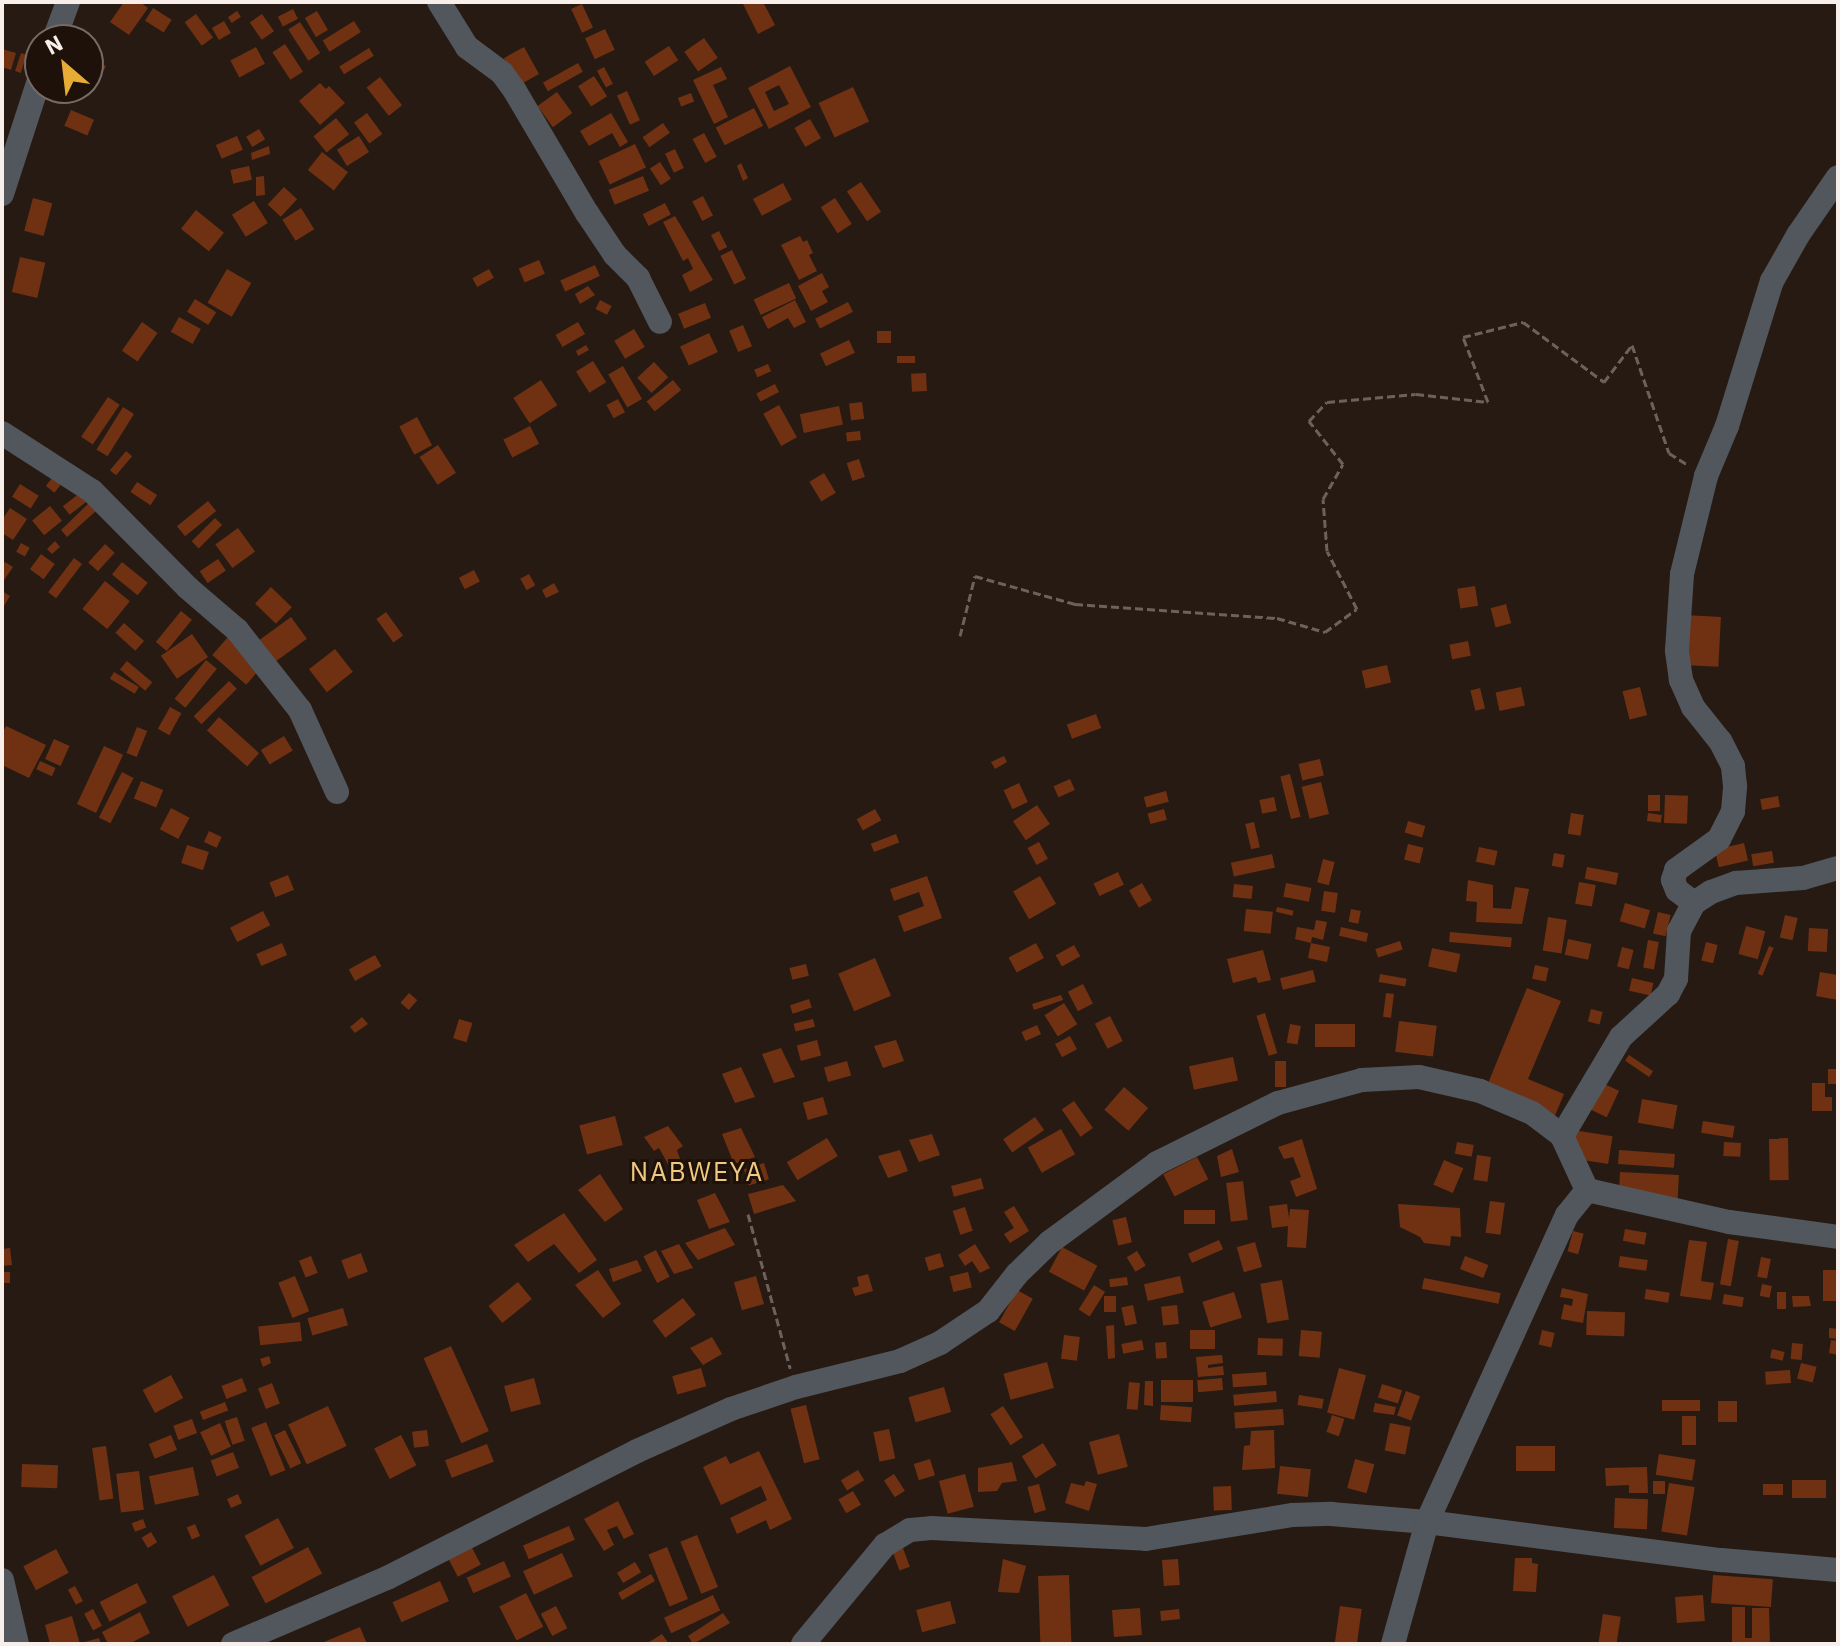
<!DOCTYPE html>
<style>
body{margin:0}
#map{position:relative;width:1840px;height:1646px;overflow:hidden;background:#271a13;font-family:"IBM Plex Sans",sans-serif}
div>[style]{position:absolute}
.building>*{inset:0;background:#703112;transform-origin:0 0}
.path>*{height:3px;margin-top:-1.5px;transform-origin:0;background:repeating-linear-gradient(90deg,#6d615b 0 8px,transparent 0 12px)}
.minor>*{height:24px;margin:-12px;padding:0 12px;transform-origin:12px;border-radius:12px;background:#51575c}
span{translate:-50% -50%;white-space:nowrap;text-align:center;line-height:1.15;-webkit-text-stroke:6px #1d110a;paint-order:stroke}
.quarter-label{font-size:26px;color:#f1c881;letter-spacing:2px}
.frame{position:absolute;inset:0;border:4px solid #f8efea;pointer-events:none}
.north{position:absolute;left:24px;top:24px;width:80px;height:80px;box-sizing:border-box;background:#1d110a;border:2px solid #756a64;border-radius:50%;rotate:332deg;font-size:22px;font-weight:700;line-height:32px;text-align:center;color:#f8efea}
.north::after{content:'';display:block;margin:auto;width:28px;height:36px;background:#e7ac36;clip-path:polygon(50% 0,100% 100%,50% 72%,0 100%)}
</style>
<div id="map">
<div class="building">
<i style="clip-path:polygon(124px 2px,140px 2px,148px 8px,129px 35px,110px 22px)"></i>
<i style="clip-path:polygon(742px 2px,763px 2px,775px 25px,758px 34px)"></i>
<i style="left:582px;top:4px;width:26px;height:12px;rotate:65deg"></i>
<i style="left:153px;top:8px;width:22px;height:15px;rotate:32deg"></i>
<i style="left:293px;top:9px;width:11px;height:17px;rotate:63deg"></i>
<i style="left:237px;top:11px;width:7px;height:11px;rotate:56deg"></i>
<i style="left:317px;top:11px;width:22px;height:14px;rotate:60deg"></i>
<i style="left:196px;top:14px;width:29px;height:14px;rotate:54deg"></i>
<i style="left:262px;top:14px;width:21px;height:15px;rotate:55deg"></i>
<i style="left:224px;top:21px;width:14px;height:14px;rotate:60deg"></i>
<i style="left:354px;top:21px;width:13px;height:37px;rotate:58deg"></i>
<i style="left:300px;top:22px;width:37px;height:14px;rotate:57deg"></i>
<i style="left:605px;top:29px;width:23px;height:22px;rotate:65deg"></i>
<i style="left:704px;top:38px;width:24px;height:24px;rotate:55deg"></i>
<i style="left:285px;top:44px;width:33px;height:15px;rotate:57deg"></i>
<i style="left:669px;top:46px;width:17px;height:29px;rotate:57deg"></i>
<i style="left:256px;top:47px;width:19px;height:29px;rotate:62deg"></i>
<i style="left:524px;top:47px;width:31px;height:23px;rotate:61deg"></i>
<i style="left:369px;top:48px;width:9px;height:35px;rotate:58deg"></i>
<i style="clip-path:polygon(2px 49px,16px 53px,11px 70px,2px 67px)"></i>
<i style="clip-path:polygon(88px 51px,102px 58px,99px 63px,106px 66px,93px 92px,88px 89px)"></i>
<i style="left:21px;top:53px;width:6px;height:19px;rotate:18deg"></i>
<i style="left:578px;top:63px;width:10px;height:40px;rotate:61deg"></i>
<i style="clip-path:polygon(evenodd,790px 66px,811px 107px,769px 129px,748px 88px,790px 66px,779px 85px,789px 104px,774px 111px,765px 92px,779px 85px)"></i>
<i style="left:604px;top:67px;width:19px;height:8px;rotate:62deg"></i>
<i style="clip-path:polygon(721px 67px,727px 79px,713px 85px,728px 117px,714px 124px,693px 80px)"></i>
<i style="left:594px;top:76px;width:24px;height:19px;rotate:57deg"></i>
<i style="left:380px;top:77px;width:36px;height:17px;rotate:52deg"></i>
<i style="clip-path:polygon(320px 83px,326px 89px,329px 86px,345px 103px,320px 125px,299px 101px)"></i>
<i style="left:853px;top:87px;width:38px;height:38px;rotate:65deg"></i>
<i style="clip-path:polygon(72px 88px,87px 88px,82px 98px)"></i>
<i style="left:627px;top:91px;width:32px;height:11px;rotate:66deg"></i>
<i style="left:557px;top:92px;width:26px;height:24px;rotate:54deg"></i>
<i style="left:691px;top:93px;width:9px;height:14px;rotate:69deg"></i>
<i style="left:754px;top:108px;width:20px;height:43px;rotate:63deg"></i>
<i style="left:71px;top:110px;width:25px;height:17px;rotate:23deg"></i>
<i style="left:367px;top:113px;width:26px;height:16px;rotate:54deg"></i>
<i style="clip-path:polygon(611px 113px,628px 142px,620px 147px,612px 133px,589px 146px,580px 131px)"></i>
<i style="left:336px;top:118px;width:21px;height:29px;rotate:51deg"></i>
<i style="left:810px;top:119px;width:22px;height:18px;rotate:60deg"></i>
<i style="left:663px;top:123px;width:12px;height:25px;rotate:55deg"></i>
<i style="left:259px;top:129px;width:12px;height:15px;rotate:59deg"></i>
<i style="left:704px;top:133px;width:27px;height:13px;rotate:62deg"></i>
<i style="left:237px;top:136px;width:15px;height:23px;rotate:67deg"></i>
<i style="left:359px;top:136px;width:19px;height:26px;rotate:58deg"></i>
<i style="left:635px;top:144px;width:26px;height:40px;rotate:65deg"></i>
<i style="clip-path:polygon(269px 146px,270px 154px,252px 160px,251px 153px)"></i>
<i style="left:675px;top:149px;width:21px;height:11px;rotate:65deg"></i>
<i style="left:322px;top:152px;width:33px;height:23px;rotate:38deg"></i>
<i style="left:660px;top:162px;width:20px;height:12px;rotate:57deg"></i>
<i style="clip-path:polygon(741px 163px,748px 178px,743px 181px,737px 166px)"></i>
<i style="left:249px;top:166px;width:14px;height:19px;rotate:78deg"></i>
<i style="clip-path:polygon(264px 176px,265px 195px,256px 196px,256px 177px)"></i>
<i style="left:643px;top:176px;width:16px;height:37px;rotate:68deg"></i>
<i style="left:861px;top:182px;width:36px;height:17px;rotate:56deg"></i>
<i style="left:783px;top:183px;width:19px;height:34px;rotate:62deg"></i>
<i style="left:284px;top:187px;width:18px;height:24px;rotate:43deg"></i>
<i style="left:703px;top:196px;width:22px;height:12px;rotate:63deg"></i>
<i style="left:33px;top:198px;width:20px;height:34px;rotate:15deg"></i>
<i style="left:835px;top:198px;width:31px;height:17px;rotate:57deg"></i>
<i style="left:254px;top:201px;width:26px;height:26px;rotate:58deg"></i>
<i style="left:665px;top:203px;width:13px;height:25px;rotate:63deg"></i>
<i style="left:301px;top:208px;width:25px;height:22px;rotate:58deg"></i>
<i style="left:196px;top:210px;width:36px;height:24px;rotate:39deg"></i>
<i style="clip-path:polygon(675px 216px,713px 280px,690px 292px,682px 275px,693px 269px,688px 258px,683px 261px,663px 222px)"></i>
<i style="left:719px;top:231px;width:18px;height:9px;rotate:63deg"></i>
<i style="clip-path:polygon(800px 236px,803px 242px,807px 240px,813px 253px,809px 255px,817px 271px,799px 280px,781px 245px)"></i>
<i style="left:732px;top:250px;width:32px;height:13px;rotate:64deg"></i>
<i style="left:20px;top:257px;width:26px;height:36px;rotate:13deg"></i>
<i style="left:539px;top:260px;width:15px;height:22px;rotate:67deg"></i>
<i style="left:595px;top:265px;width:12px;height:38px;rotate:66deg"></i>
<i style="left:227px;top:269px;width:28px;height:39px;rotate:30deg"></i>
<i style="left:489px;top:269px;width:10px;height:19px;rotate:61deg"></i>
<i style="clip-path:polygon(822px 273px,829px 287px,822px 291px,828px 302px,811px 311px,798px 286px)"></i>
<i style="left:789px;top:283px;width:17px;height:39px;rotate:65deg"></i>
<i style="clip-path:polygon(588px 286px,595px 295px,580px 304px,575px 294px)"></i>
<i style="left:195px;top:299px;width:25px;height:15px;rotate:32deg"></i>
<i style="left:600px;top:300px;width:13px;height:10px;rotate:27deg"></i>
<i style="clip-path:polygon(795px 300px,806px 322px,794px 328px,788px 318px,768px 329px,762px 317px)"></i>
<i style="left:848px;top:302px;width:11px;height:37px;rotate:63deg"></i>
<i style="left:705px;top:303px;width:16px;height:29px;rotate:68deg"></i>
<i style="left:179px;top:317px;width:25px;height:17px;rotate:29deg"></i>
<i style="left:142px;top:322px;width:19px;height:35px;rotate:35deg"></i>
<i style="left:578px;top:322px;width:14px;height:26px;rotate:60deg"></i>
<i style="left:743px;top:325px;width:23px;height:15px;rotate:67deg"></i>
<i style="left:634px;top:329px;width:21px;height:23px;rotate:59deg"></i>
<i style="left:877px;top:331px;width:14px;height:12px"></i>
<i style="left:709px;top:333px;width:21px;height:32px;rotate:65deg"></i>
<i style="left:849px;top:340px;width:14px;height:32px;rotate:65deg"></i>
<i style="clip-path:polygon(586px 345px,589px 350px,578px 356px,576px 351px)"></i>
<i style="left:897px;top:356px;width:18px;height:7px"></i>
<i style="left:593px;top:361px;width:25px;height:20px;rotate:58deg"></i>
<i style="left:654px;top:362px;width:21px;height:23px;rotate:47deg"></i>
<i style="left:768px;top:364px;width:8px;height:15px;rotate:67deg"></i>
<i style="left:623px;top:366px;width:38px;height:17px;rotate:60deg"></i>
<i style="left:926px;top:373px;width:18px;height:15px;rotate:87deg"></i>
<i style="left:541px;top:380px;width:30px;height:33px;rotate:57deg"></i>
<i style="left:673px;top:380px;width:13px;height:34px;rotate:51deg"></i>
<i style="left:775px;top:384px;width:9px;height:21px;rotate:63deg"></i>
<i style="left:108px;top:397px;width:14px;height:48px;rotate:34deg"></i>
<i style="left:618px;top:399px;width:15px;height:13px;rotate:62deg"></i>
<i style="left:862px;top:402px;width:17px;height:13px;rotate:83deg"></i>
<i style="left:779px;top:405px;width:37px;height:18px;rotate:61deg"></i>
<i style="left:839px;top:406px;width:19px;height:40px;rotate:78deg"></i>
<i style="left:123px;top:407px;width:13px;height:50px;rotate:32deg"></i>
<i style="left:417px;top:417px;width:32px;height:20px;rotate:62deg"></i>
<i style="left:530px;top:426px;width:20px;height:30px;rotate:63deg"></i>
<i style="left:860px;top:431px;width:9px;height:14px;rotate:84deg"></i>
<i style="left:438px;top:445px;width:33px;height:22px;rotate:57deg"></i>
<i style="left:126px;top:451px;width:8px;height:25px;rotate:40deg"></i>
<i style="left:859px;top:459px;width:19px;height:13px;rotate:72deg"></i>
<i style="left:824px;top:473px;width:23px;height:17px;rotate:59deg"></i>
<i style="left:52px;top:478px;width:11px;height:10px;rotate:38deg"></i>
<i style="left:137px;top:482px;width:24px;height:12px;rotate:33deg"></i>
<i style="left:20px;top:484px;width:22px;height:15px;rotate:32deg"></i>
<i style="left:81px;top:492px;width:11px;height:23px;rotate:52deg"></i>
<i style="left:208px;top:501px;width:13px;height:40px;rotate:51deg"></i>
<i style="clip-path:polygon(89px 503px,96px 511px,67px 537px,61px 530px)"></i>
<i style="left:50px;top:506px;width:19px;height:23px;rotate:51deg"></i>
<i style="clip-path:polygon(10px 508px,27px 519px,13px 540px,2px 533px,2px 520px)"></i>
<i style="left:215px;top:518px;width:10px;height:33px;rotate:45deg"></i>
<i style="left:238px;top:528px;width:29px;height:28px;rotate:54deg"></i>
<i style="clip-path:polygon(55px 541px,60px 547px,52px 554px,47px 549px)"></i>
<i style="left:21px;top:543px;width:10px;height:10px;rotate:29deg"></i>
<i style="left:105px;top:544px;width:13px;height:25px;rotate:42deg"></i>
<i style="left:41px;top:554px;width:17px;height:19px;rotate:36deg"></i>
<i style="left:74px;top:558px;width:10px;height:43px;rotate:37deg"></i>
<i style="left:218px;top:559px;width:14px;height:22px;rotate:56deg"></i>
<i style="clip-path:polygon(5px 562px,13px 567px,2px 583px,2px 566px)"></i>
<i style="left:122px;top:562px;width:33px;height:16px;rotate:39deg"></i>
<i style="left:474px;top:570px;width:13px;height:17px;rotate:63deg"></i>
<i style="left:529px;top:574px;width:13px;height:10px;rotate:61deg"></i>
<i style="left:105px;top:581px;width:32px;height:36px;rotate:39deg"></i>
<i style="clip-path:polygon(554px 583px,559px 592px,546px 598px,542px 590px)"></i>
<i style="left:1475px;top:586px;width:20px;height:18px;rotate:81deg"></i>
<i style="left:271px;top:587px;width:29px;height:23px;rotate:44deg"></i>
<i style="clip-path:polygon(2px 591px,10px 596px,2px 609px)"></i>
<i style="left:1506px;top:604px;width:20px;height:16px;rotate:75deg"></i>
<i style="left:181px;top:611px;width:14px;height:40px;rotate:39deg"></i>
<i style="left:386px;top:612px;width:29px;height:12px;rotate:54deg"></i>
<i style="left:1685px;top:615px;width:36px;height:50px;rotate:3deg"></i>
<i style="left:291px;top:617px;width:27px;height:42px;rotate:54deg"></i>
<i style="left:124px;top:623px;width:27px;height:13px;rotate:42deg"></i>
<i style="left:192px;top:634px;width:28px;height:38px;rotate:55deg"></i>
<i style="left:228px;top:637px;width:45px;height:24px;rotate:41deg"></i>
<i style="left:1468px;top:641px;width:15px;height:19px;rotate:79deg"></i>
<i style="left:335px;top:649px;width:29px;height:33px;rotate:52deg"></i>
<i style="left:206px;top:660px;width:14px;height:50px;rotate:39deg"></i>
<i style="left:127px;top:661px;width:33px;height:11px;rotate:40deg"></i>
<i style="left:1387px;top:665px;width:18px;height:26px;rotate:77deg"></i>
<i style="left:114px;top:672px;width:29px;height:8px;rotate:31deg"></i>
<i style="left:229px;top:681px;width:11px;height:50px;rotate:45deg"></i>
<i style="left:1521px;top:687px;width:19px;height:26px;rotate:78deg"></i>
<i style="left:1640px;top:687px;width:29px;height:18px;rotate:76deg"></i>
<i style="left:1480px;top:688px;width:21px;height:10px;rotate:76deg"></i>
<i style="left:170px;top:707px;width:13px;height:25px;rotate:29deg"></i>
<i style="left:1096px;top:714px;width:15px;height:31px;rotate:70deg"></i>
<i style="left:219px;top:717px;width:54px;height:18px;rotate:42deg"></i>
<i style="clip-path:polygon(6px 726px,46px 745px,29px 778px,2px 765px,2px 734px)"></i>
<i style="left:137px;top:727px;width:11px;height:28px;rotate:22deg"></i>
<i style="left:284px;top:736px;width:17px;height:27px;rotate:59deg"></i>
<i style="left:54px;top:739px;width:17px;height:22px;rotate:24deg"></i>
<i style="left:104px;top:746px;width:21px;height:64px;rotate:25deg"></i>
<i style="clip-path:polygon(1004px 756px,1007px 762px,995px 769px,991px 762px)"></i>
<i style="left:1320px;top:759px;width:17px;height:22px;rotate:77deg"></i>
<i style="left:40px;top:761px;width:17px;height:9px;rotate:24deg"></i>
<i style="left:122px;top:772px;width:13px;height:51px;rotate:27deg"></i>
<i style="left:1290px;top:774px;width:44px;height:10px;rotate:76deg"></i>
<i style="left:1070px;top:779px;width:12px;height:18px;rotate:66deg"></i>
<i style="left:141px;top:781px;width:24px;height:19px;rotate:22deg"></i>
<i style="left:1321px;top:782px;width:33px;height:20px;rotate:76deg"></i>
<i style="left:1019px;top:783px;width:21px;height:17px;rotate:65deg"></i>
<i style="left:1166px;top:791px;width:11px;height:23px;rotate:75deg"></i>
<i style="left:1648px;top:795px;width:12px;height:16px"></i>
<i style="left:1665px;top:795px;width:23px;height:28px;rotate:2deg"></i>
<i style="left:1778px;top:796px;width:11px;height:18px;rotate:80deg"></i>
<i style="left:1274px;top:797px;width:14px;height:15px;rotate:78deg"></i>
<i style="left:1037px;top:805px;width:23px;height:29px;rotate:56deg"></i>
<i style="left:171px;top:808px;width:21px;height:24px;rotate:28deg"></i>
<i style="left:875px;top:809px;width:13px;height:21px;rotate:61deg"></i>
<i style="left:1164px;top:809px;width:11px;height:17px;rotate:75deg"></i>
<i style="left:1571px;top:813px;width:13px;height:21px;rotate:9deg"></i>
<i style="left:1648px;top:813px;width:14px;height:8px;rotate:8deg"></i>
<i style="left:1408px;top:821px;width:18px;height:12px;rotate:16deg"></i>
<i style="left:1254px;top:822px;width:26px;height:9px;rotate:77deg"></i>
<i style="left:209px;top:831px;width:14px;height:12px;rotate:25deg"></i>
<i style="left:896px;top:834px;width:9px;height:27px;rotate:69deg"></i>
<i style="left:1039px;top:842px;width:19px;height:13px;rotate:62deg"></i>
<i style="left:1744px;top:843px;width:18px;height:30px;rotate:77deg"></i>
<i style="left:1408px;top:844px;width:16px;height:16px;rotate:14deg"></i>
<i style="left:187px;top:845px;width:23px;height:19px;rotate:18deg"></i>
<i style="left:1479px;top:847px;width:19px;height:15px;rotate:12deg"></i>
<i style="left:1772px;top:851px;width:12px;height:21px;rotate:81deg"></i>
<i style="left:1554px;top:853px;width:11px;height:13px;rotate:10deg"></i>
<i style="left:1272px;top:854px;width:14px;height:42px;rotate:78deg"></i>
<i style="left:1323px;top:859px;width:12px;height:24px;rotate:14deg"></i>
<i style="left:1587px;top:867px;width:32px;height:12px;rotate:11deg"></i>
<i style="left:1118px;top:872px;width:14px;height:27px;rotate:65deg"></i>
<i style="left:288px;top:875px;width:16px;height:20px;rotate:68deg"></i>
<i style="clip-path:polygon(927px 876px,942px 918px,904px 932px,898px 916px,924px 906px,919px 892px,894px 901px,890px 889px)"></i>
<i style="left:1040px;top:876px;width:32px;height:31px;rotate:60deg"></i>
<i style="clip-path:polygon(1468px 880px,1493px 885px,1493px 908px,1511px 909px,1515px 887px,1529px 889px,1522px 924px,1476px 922px,1477px 902px,1466px 901px)"></i>
<i style="left:1579px;top:882px;width:17px;height:22px;rotate:10deg"></i>
<i style="left:1142px;top:883px;width:20px;height:15px;rotate:60deg"></i>
<i style="left:1286px;top:883px;width:26px;height:14px;rotate:11deg"></i>
<i style="left:1234px;top:884px;width:19px;height:13px;rotate:6deg"></i>
<i style="left:1324px;top:891px;width:14px;height:20px;rotate:8deg"></i>
<i style="left:1625px;top:903px;width:26px;height:19px;rotate:16deg"></i>
<i style="left:1277px;top:907px;width:17px;height:5px;rotate:13deg"></i>
<i style="left:1246px;top:909px;width:27px;height:22px;rotate:6deg"></i>
<i style="left:1351px;top:909px;width:10px;height:13px;rotate:11deg"></i>
<i style="left:263px;top:911px;width:16px;height:37px;rotate:63deg"></i>
<i style="left:1658px;top:912px;width:13px;height:22px;rotate:13deg"></i>
<i style="left:1785px;top:915px;width:13px;height:23px;rotate:13deg"></i>
<i style="left:1548px;top:917px;width:19px;height:34px;rotate:9deg"></i>
<i style="clip-path:polygon(1316px 920px,1327px 922px,1323px 940px,1312px 937px,1311px 943px,1330px 947px,1327px 962px,1308px 958px,1311px 943px,1295px 939px,1297px 927px,1314px 930px)"></i>
<i style="left:1746px;top:926px;width:20px;height:29px;rotate:15deg"></i>
<i style="left:1341px;top:927px;width:28px;height:9px;rotate:13deg"></i>
<i style="left:1809px;top:928px;width:19px;height:23px;rotate:3deg"></i>
<i style="left:1450px;top:932px;width:62px;height:10px;rotate:5deg"></i>
<i style="left:1568px;top:939px;width:24px;height:16px;rotate:12deg"></i>
<i style="left:1648px;top:940px;width:11px;height:28px;rotate:10deg"></i>
<i style="left:1400px;top:941px;width:9px;height:26px;rotate:72deg"></i>
<i style="left:1706px;top:942px;width:12px;height:19px;rotate:14deg"></i>
<i style="left:282px;top:943px;width:13px;height:28px;rotate:67deg"></i>
<i style="left:1036px;top:943px;width:17px;height:31px;rotate:62deg"></i>
<i style="left:1074px;top:945px;width:13px;height:21px;rotate:61deg"></i>
<i style="left:1769px;top:946px;width:5px;height:30px;rotate:22deg"></i>
<i style="left:1622px;top:947px;width:12px;height:20px;rotate:14deg"></i>
<i style="left:1432px;top:948px;width:29px;height:19px;rotate:12deg"></i>
<i style="clip-path:polygon(1263px 950px,1271px 980px,1258px 983px,1256px 977px,1233px 983px,1227px 959px)"></i>
<i style="left:375px;top:955px;width:13px;height:30px;rotate:61deg"></i>
<i style="left:875px;top:958px;width:41px;height:40px;rotate:67deg"></i>
<i style="left:806px;top:964px;width:12px;height:17px;rotate:76deg"></i>
<i style="left:1535px;top:965px;width:14px;height:14px;rotate:12deg"></i>
<i style="left:1313px;top:970px;width:12px;height:34px;rotate:76deg"></i>
<i style="clip-path:polygon(1820px 972px,1838px 975px,1838px 1000px,1816px 996px)"></i>
<i style="left:1380px;top:974px;width:27px;height:8px;rotate:10deg"></i>
<i style="left:1632px;top:978px;width:22px;height:13px;rotate:13deg"></i>
<i style="left:1083px;top:984px;width:22px;height:17px;rotate:63deg"></i>
<i style="clip-path:polygon(1527px 988px,1561px 1001px,1528px 1079px,1564px 1094px,1551px 1125px,1482px 1098px)"></i>
<i style="left:409px;top:993px;width:11px;height:13px;rotate:41deg"></i>
<i style="left:1386px;top:993px;width:8px;height:24px;rotate:7deg"></i>
<i style="clip-path:polygon(1061px 995px,1063px 1000px,1034px 1010px,1032px 1004px)"></i>
<i style="left:809px;top:999px;width:9px;height:20px;rotate:72deg"></i>
<i style="left:1064px;top:1003px;width:25px;height:23px;rotate:58deg"></i>
<i style="left:1591px;top:1009px;width:12px;height:13px;rotate:14deg"></i>
<i style="left:1265px;top:1013px;width:42px;height:9px;rotate:73deg"></i>
<i style="left:1110px;top:1016px;width:28px;height:17px;rotate:63deg"></i>
<i style="clip-path:polygon(362px 1017px,368px 1024px,355px 1033px,350px 1027px)"></i>
<i style="left:459px;top:1019px;width:14px;height:20px;rotate:17deg"></i>
<i style="left:813px;top:1019px;width:8px;height:20px;rotate:76deg"></i>
<i style="left:1399px;top:1021px;width:38px;height:31px;rotate:7deg"></i>
<i style="left:1290px;top:1024px;width:11px;height:19px;rotate:10deg"></i>
<i style="left:1315px;top:1024px;width:40px;height:23px"></i>
<i style="left:1037px;top:1025px;width:10px;height:17px;rotate:66deg"></i>
<i style="left:1070px;top:1036px;width:15px;height:17px;rotate:62deg"></i>
<i style="left:817px;top:1040px;width:16px;height:21px;rotate:75deg"></i>
<i style="clip-path:polygon(896px 1040px,904px 1061px,883px 1068px,874px 1046px)"></i>
<i style="clip-path:polygon(781px 1048px,795px 1077px,774px 1083px,762px 1054px)"></i>
<i style="left:1629px;top:1055px;width:29px;height:7px;rotate:34deg"></i>
<i style="left:1233px;top:1057px;width:24px;height:45px;rotate:78deg"></i>
<i style="left:847px;top:1061px;width:15px;height:24px;rotate:74deg"></i>
<i style="left:1275px;top:1061px;width:11px;height:26px"></i>
<i style="clip-path:polygon(741px 1067px,755px 1097px,735px 1103px,722px 1074px)"></i>
<i style="left:1828px;top:1069px;width:10px;height:15px"></i>
<i style="left:1600px;top:1082px;width:21px;height:29px;rotate:25deg"></i>
<i style="clip-path:polygon(1812px 1083px,1825px 1083px,1825px 1097px,1832px 1097px,1832px 1111px,1812px 1111px)"></i>
<i style="left:1124px;top:1087px;width:32px;height:30px;rotate:41deg"></i>
<i style="left:823px;top:1097px;width:18px;height:21px;rotate:74deg"></i>
<i style="left:1642px;top:1099px;width:36px;height:24px;rotate:10deg"></i>
<i style="left:1074px;top:1101px;width:33px;height:15px;rotate:55deg"></i>
<i style="left:615px;top:1116px;width:30px;height:37px;rotate:75deg"></i>
<i style="left:1035px;top:1117px;width:16px;height:39px;rotate:55deg"></i>
<i style="left:1703px;top:1121px;width:32px;height:12px;rotate:9deg"></i>
<i style="clip-path:polygon(668px 1126px,683px 1146px,677px 1150px,680px 1159px,669px 1166px,659px 1148px,654px 1151px,644px 1137px)"></i>
<i style="clip-path:polygon(741px 1128px,755px 1157px,734px 1164px,722px 1134px)"></i>
<i style="left:1061px;top:1129px;width:29px;height:38px;rotate:61deg"></i>
<i style="left:1573px;top:1130px;width:40px;height:28px;rotate:9deg"></i>
<i style="clip-path:polygon(932px 1134px,940px 1155px,919px 1162px,909px 1140px)"></i>
<i style="left:827px;top:1138px;width:21px;height:47px;rotate:59deg"></i>
<i style="left:1788px;top:1138px;width:42px;height:19px;rotate:89deg"></i>
<i style="clip-path:polygon(1302px 1139px,1317px 1189px,1296px 1197px,1290px 1181px,1301px 1177px,1293px 1157px,1284px 1159px,1278px 1147px)"></i>
<i style="left:1457px;top:1142px;width:17px;height:12px;rotate:10deg"></i>
<i style="left:1724px;top:1142px;width:17px;height:14px;rotate:3deg"></i>
<i style="clip-path:polygon(1232px 1149px,1239px 1172px,1221px 1177px,1217px 1156px)"></i>
<i style="clip-path:polygon(900px 1150px,908px 1171px,888px 1178px,878px 1156px)"></i>
<i style="left:1619px;top:1150px;width:56px;height:14px;rotate:4deg"></i>
<i style="left:1477px;top:1155px;width:14px;height:25px;rotate:8deg"></i>
<i style="left:1197px;top:1157px;width:25px;height:38px;rotate:63deg"></i>
<i style="left:1444px;top:1160px;width:21px;height:27px;rotate:23deg"></i>
<i style="left:764px;top:1163px;width:17px;height:21px;rotate:73deg"></i>
<i style="left:1620px;top:1172px;width:59px;height:24px;rotate:3deg"></i>
<i style="clip-path:polygon(600px 1174px,623px 1209px,605px 1222px,578px 1190px)"></i>
<i style="left:981px;top:1178px;width:11px;height:31px;rotate:75deg"></i>
<i style="left:1243px;top:1181px;width:39px;height:17px;rotate:83deg"></i>
<i style="clip-path:polygon(783px 1185px,796px 1201px,754px 1214px,748px 1194px)"></i>
<i style="clip-path:polygon(715px 1193px,730px 1222px,709px 1229px,697px 1200px)"></i>
<i style="left:1490px;top:1201px;width:15px;height:32px;rotate:8deg"></i>
<i style="clip-path:polygon(1287px 1204px,1289px 1218px,1290px 1209px,1309px 1210px,1306px 1248px,1287px 1247px,1288px 1226px,1272px 1228px,1269px 1206px)"></i>
<i style="clip-path:polygon(1398px 1204px,1460px 1208px,1461px 1237px,1451px 1236px,1450px 1246px,1424px 1243px,1420px 1237px,1400px 1227px)"></i>
<i style="clip-path:polygon(1014px 1206px,1029px 1231px,1010px 1243px,1004px 1234px,1014px 1228px,1004px 1212px)"></i>
<i style="left:965px;top:1207px;width:25px;height:13px;rotate:72deg"></i>
<i style="left:1184px;top:1210px;width:31px;height:14px"></i>
<i style="clip-path:polygon(564px 1213px,597px 1260px,579px 1273px,554px 1244px,528px 1262px,514px 1245px)"></i>
<i style="left:1126px;top:1217px;width:26px;height:14px;rotate:77deg"></i>
<i style="clip-path:polygon(725px 1228px,735px 1245px,698px 1260px,685px 1243px)"></i>
<i style="left:1625px;top:1229px;width:22px;height:12px;rotate:10deg"></i>
<i style="left:1573px;top:1231px;width:11px;height:21px;rotate:15deg"></i>
<i style="left:1728px;top:1239px;width:11px;height:46px;rotate:10deg"></i>
<i style="left:1219px;top:1240px;width:10px;height:34px;rotate:66deg"></i>
<i style="clip-path:polygon(1689px 1240px,1707px 1242px,1701px 1281px,1714px 1283px,1711px 1300px,1680px 1296px)"></i>
<i style="left:1255px;top:1242px;width:26px;height:19px;rotate:74deg"></i>
<i style="clip-path:polygon(679px 1244px,693px 1268px,674px 1274px,661px 1251px)"></i>
<i style="clip-path:polygon(975px 1244px,990px 1268px,980px 1273px,972px 1261px,965px 1266px,958px 1255px)"></i>
<i style="left:1062px;top:1247px;width:40px;height:28px;rotate:28deg"></i>
<i style="clip-path:polygon(10px 1248px,12px 1265px,2px 1266px,2px 1249px)"></i>
<i style="left:656px;top:1250px;width:30px;height:14px;rotate:63deg"></i>
<i style="left:1137px;top:1251px;width:17px;height:12px;rotate:59deg"></i>
<i style="left:361px;top:1253px;width:20px;height:21px;rotate:70deg"></i>
<i style="left:940px;top:1253px;width:14px;height:16px;rotate:73deg"></i>
<i style="left:311px;top:1256px;width:18px;height:13px;rotate:68deg"></i>
<i style="left:1465px;top:1256px;width:25px;height:14px;rotate:21deg"></i>
<i style="left:1620px;top:1256px;width:28px;height:11px;rotate:8deg"></i>
<i style="left:1761px;top:1257px;width:10px;height:20px;rotate:11deg"></i>
<i style="clip-path:polygon(637px 1260px,642px 1271px,613px 1282px,609px 1269px)"></i>
<i style="clip-path:polygon(598px 1270px,621px 1304px,603px 1318px,575px 1285px)"></i>
<i style="left:1823px;top:1270px;width:15px;height:31px"></i>
<i style="left:2px;top:1272px;width:8px;height:11px"></i>
<i style="left:968px;top:1272px;width:16px;height:19px;rotate:76deg"></i>
<i style="clip-path:polygon(868px 1274px,873px 1291px,855px 1296px,852px 1288px,859px 1286px,857px 1277px)"></i>
<i style="left:295px;top:1276px;width:38px;height:18px;rotate:68deg"></i>
<i style="left:756px;top:1276px;width:29px;height:23px;rotate:74deg"></i>
<i style="left:1180px;top:1276px;width:17px;height:37px;rotate:77deg"></i>
<i style="left:1127px;top:1277px;width:8px;height:18px;rotate:83deg"></i>
<i style="left:1424px;top:1278px;width:78px;height:11px;rotate:11deg"></i>
<i style="left:1282px;top:1280px;width:40px;height:22px;rotate:80deg"></i>
<i style="left:518px;top:1282px;width:22px;height:38px;rotate:51deg"></i>
<i style="left:1762px;top:1284px;width:10px;height:12px;rotate:11deg"></i>
<i style="left:1094px;top:1285px;width:13px;height:29px;rotate:32deg"></i>
<i style="clip-path:polygon(1562px 1288px,1588px 1294px,1583px 1323px,1561px 1319px,1564px 1304px,1572px 1306px,1573px 1299px,1560px 1297px)"></i>
<i style="left:1646px;top:1289px;width:24px;height:10px;rotate:9deg"></i>
<i style="left:1017px;top:1290px;width:18px;height:37px;rotate:29deg"></i>
<i style="left:1234px;top:1292px;width:27px;height:33px;rotate:73deg"></i>
<i style="left:1777px;top:1292px;width:9px;height:17px"></i>
<i style="left:1724px;top:1294px;width:20px;height:10px;rotate:9deg"></i>
<i style="left:1104px;top:1296px;width:12px;height:16px"></i>
<i style="clip-path:polygon(1792px 1296px,1809px 1296px,1811px 1306px,1793px 1307px)"></i>
<i style="left:683px;top:1298px;width:21px;height:38px;rotate:53deg"></i>
<i style="left:1133px;top:1305px;width:19px;height:12px;rotate:78deg"></i>
<i style="left:1177px;top:1305px;width:19px;height:16px;rotate:84deg"></i>
<i style="left:343px;top:1308px;width:18px;height:37px;rotate:74deg"></i>
<i style="left:1587px;top:1311px;width:38px;height:24px;rotate:2deg"></i>
<i style="left:300px;top:1322px;width:19px;height:42px;rotate:84deg"></i>
<i style="clip-path:polygon(1114px 1325px,1115px 1358px,1108px 1359px,1106px 1326px)"></i>
<i style="clip-path:polygon(1829px 1328px,1838px 1329px,1838px 1339px,1829px 1338px)"></i>
<i style="left:1190px;top:1330px;width:25px;height:19px"></i>
<i style="left:1301px;top:1330px;width:21px;height:26px;rotate:5deg"></i>
<i style="left:1542px;top:1330px;width:13px;height:15px;rotate:13deg"></i>
<i style="left:1064px;top:1335px;width:16px;height:24px;rotate:7deg"></i>
<i style="clip-path:polygon(712px 1337px,722px 1354px,703px 1365px,690px 1348px)"></i>
<i style="left:1258px;top:1338px;width:25px;height:17px;rotate:2deg"></i>
<i style="left:1142px;top:1340px;width:10px;height:21px;rotate:79deg"></i>
<i style="clip-path:polygon(1831px 1340px,1838px 1341px,1838px 1355px,1829px 1353px)"></i>
<i style="left:1166px;top:1342px;width:16px;height:11px;rotate:86deg"></i>
<i style="left:1792px;top:1343px;width:11px;height:16px;rotate:5deg"></i>
<i style="left:451px;top:1346px;width:93px;height:30px;rotate:66deg"></i>
<i style="left:1772px;top:1349px;width:13px;height:9px;rotate:13deg"></i>
<i style="clip-path:polygon(1222px 1355px,1223px 1363px,1208px 1365px,1208px 1368px,1223px 1366px,1224px 1375px,1198px 1377px,1196px 1357px)"></i>
<i style="clip-path:polygon(269px 1356px,271px 1363px,263px 1367px,260px 1359px)"></i>
<i style="left:1047px;top:1362px;width:27px;height:45px;rotate:75deg"></i>
<i style="left:1801px;top:1363px;width:16px;height:16px;rotate:14deg"></i>
<i style="left:701px;top:1368px;width:19px;height:30px;rotate:74deg"></i>
<i style="left:1339px;top:1368px;width:28px;height:46px;rotate:15deg"></i>
<i style="left:1790px;top:1370px;width:13px;height:25px;rotate:86deg"></i>
<i style="left:1266px;top:1372px;width:13px;height:34px;rotate:86deg"></i>
<i style="left:171px;top:1375px;width:26px;height:32px;rotate:62deg"></i>
<i style="left:242px;top:1378px;width:14px;height:22px;rotate:69deg"></i>
<i style="left:534px;top:1378px;width:27px;height:31px;rotate:75deg"></i>
<i style="left:1222px;top:1378px;width:12px;height:25px;rotate:85deg"></i>
<i style="left:1161px;top:1380px;width:32px;height:22px"></i>
<i style="clip-path:polygon(1145px 1381px,1153px 1381px,1153px 1406px,1144px 1405px)"></i>
<i style="left:1129px;top:1382px;width:11px;height:27px;rotate:5deg"></i>
<i style="left:272px;top:1383px;width:22px;height:15px;rotate:69deg"></i>
<i style="left:1382px;top:1384px;width:21px;height:14px;rotate:17deg"></i>
<i style="left:944px;top:1387px;width:26px;height:37px;rotate:74deg"></i>
<i style="left:1276px;top:1391px;width:11px;height:43px;rotate:85deg"></i>
<i style="left:1406px;top:1391px;width:15px;height:26px;rotate:20deg"></i>
<i style="left:1299px;top:1395px;width:25px;height:10px;rotate:9deg"></i>
<i style="left:1662px;top:1400px;width:38px;height:11px"></i>
<i style="left:1718px;top:1401px;width:19px;height:21px"></i>
<i style="left:225px;top:1402px;width:9px;height:27px;rotate:69deg"></i>
<i style="clip-path:polygon(1375px 1403px,1396px 1407px,1394px 1415px,1373px 1412px)"></i>
<i style="left:806px;top:1405px;width:56px;height:16px;rotate:76deg"></i>
<i style="left:1161px;top:1405px;width:31px;height:15px;rotate:4deg"></i>
<i style="left:328px;top:1406px;width:44px;height:44px;rotate:65deg"></i>
<i style="left:1003px;top:1406px;width:37px;height:15px;rotate:57deg"></i>
<i style="left:1283px;top:1409px;width:16px;height:49px;rotate:86deg"></i>
<i style="left:1332px;top:1415px;width:13px;height:18px;rotate:18deg"></i>
<i style="left:1682px;top:1416px;width:14px;height:29px"></i>
<i style="left:237px;top:1417px;width:25px;height:13px;rotate:72deg"></i>
<i style="left:192px;top:1419px;width:15px;height:20px;rotate:70deg"></i>
<i style="left:266px;top:1422px;width:52px;height:16px;rotate:68deg"></i>
<i style="left:220px;top:1423px;width:26px;height:22px;rotate:65deg"></i>
<i style="left:1390px;top:1423px;width:21px;height:28px;rotate:11deg"></i>
<i style="left:889px;top:1429px;width:30px;height:16px;rotate:78deg"></i>
<i style="left:285px;top:1430px;width:37px;height:12px;rotate:64deg"></i>
<i style="left:427px;top:1430px;width:16px;height:15px;rotate:83deg"></i>
<i style="clip-path:polygon(1274px 1430px,1275px 1468px,1242px 1470px,1244px 1446px,1250px 1445px,1251px 1431px)"></i>
<i style="left:1119px;top:1434px;width:34px;height:31px;rotate:75deg"></i>
<i style="left:171px;top:1435px;width:16px;height:24px;rotate:68deg"></i>
<i style="left:401px;top:1435px;width:34px;height:30px;rotate:63deg"></i>
<i style="left:1043px;top:1443px;width:26px;height:25px;rotate:58deg"></i>
<i style="left:487px;top:1444px;width:19px;height:45px;rotate:69deg"></i>
<i style="left:106px;top:1446px;width:53px;height:14px;rotate:82deg"></i>
<i style="left:1516px;top:1446px;width:39px;height:25px"></i>
<i style="clip-path:polygon(759px 1451px,792px 1519px,770px 1530px,766px 1520px,737px 1534px,730px 1518px,767px 1500px,761px 1486px,721px 1505px,703px 1467px,726px 1456px,730px 1464px)"></i>
<i style="left:233px;top:1452px;width:17px;height:24px;rotate:69deg"></i>
<i style="left:1659px;top:1454px;width:37px;height:21px;rotate:9deg"></i>
<i style="left:930px;top:1459px;width:17px;height:17px;rotate:73deg"></i>
<i style="left:1355px;top:1459px;width:20px;height:30px;rotate:15deg"></i>
<i style="clip-path:polygon(1012px 1462px,1017px 1481px,1002px 1483px,997px 1491px,978px 1492px,978px 1468px)"></i>
<i style="left:22px;top:1464px;width:36px;height:23px;rotate:2deg"></i>
<i style="left:1280px;top:1466px;width:31px;height:28px;rotate:6deg"></i>
<i style="left:193px;top:1467px;width:29px;height:45px;rotate:78deg"></i>
<i style="clip-path:polygon(1647px 1467px,1648px 1493px,1629px 1493px,1629px 1485px,1606px 1486px,1605px 1468px)"></i>
<i style="left:858px;top:1470px;width:12px;height:20px;rotate:59deg"></i>
<i style="left:139px;top:1471px;width:39px;height:23px;rotate:83deg"></i>
<i style="left:894px;top:1474px;width:20px;height:12px;rotate:57deg"></i>
<i style="left:965px;top:1474px;width:34px;height:27px;rotate:75deg"></i>
<i style="left:1826px;top:1480px;width:18px;height:34px;rotate:90deg"></i>
<i style="clip-path:polygon(1086px 1481px,1097px 1484px,1089px 1511px,1065px 1503px,1071px 1483px,1084px 1486px)"></i>
<i style="left:1653px;top:1481px;width:12px;height:13px"></i>
<i style="left:1669px;top:1483px;width:26px;height:49px;rotate:9deg"></i>
<i style="left:1039px;top:1484px;width:27px;height:12px;rotate:75deg"></i>
<i style="left:1763px;top:1484px;width:20px;height:11px"></i>
<i style="left:1231px;top:1486px;width:24px;height:18px;rotate:88deg"></i>
<i style="left:853px;top:1491px;width:16px;height:17px;rotate:60deg"></i>
<i style="left:238px;top:1494px;width:10px;height:12px;rotate:66deg"></i>
<i style="left:1615px;top:1498px;width:33px;height:30px;rotate:2deg"></i>
<i style="clip-path:polygon(618px 1501px,634px 1534px,624px 1539px,617px 1526px,607px 1530px,614px 1545px,604px 1551px,584px 1519px)"></i>
<i style="left:278px;top:1518px;width:34px;height:38px;rotate:62deg"></i>
<i style="left:143px;top:1519px;width:9px;height:12px;rotate:69deg"></i>
<i style="left:195px;top:1524px;width:13px;height:9px;rotate:67deg"></i>
<i style="left:569px;top:1526px;width:15px;height:50px;rotate:67deg"></i>
<i style="left:151px;top:1532px;width:12px;height:11px;rotate:59deg"></i>
<i style="left:697px;top:1535px;width:56px;height:18px;rotate:68deg"></i>
<i style="left:471px;top:1546px;width:21px;height:26px;rotate:62deg"></i>
<i style="left:308px;top:1547px;width:30px;height:64px;rotate:62deg"></i>
<i style="left:667px;top:1547px;width:56px;height:20px;rotate:68deg"></i>
<i style="left:903px;top:1548px;width:20px;height:11px;rotate:70deg"></i>
<i style="left:56px;top:1549px;width:27px;height:37px;rotate:62deg"></i>
<i style="left:562px;top:1553px;width:26px;height:43px;rotate:65deg"></i>
<i style="clip-path:polygon(1515px 1558px,1532px 1558px,1532px 1563px,1538px 1564px,1536px 1592px,1513px 1591px)"></i>
<i style="clip-path:polygon(1003px 1559px,1026px 1566px,1019px 1593px,998px 1592px)"></i>
<i style="left:1178px;top:1559px;width:26px;height:16px;rotate:86deg"></i>
<i style="left:504px;top:1561px;width:17px;height:41px;rotate:66deg"></i>
<i style="left:635px;top:1562px;width:12px;height:21px;rotate:59deg"></i>
<i style="left:651px;top:1574px;width:8px;height:38px;rotate:60deg"></i>
<i style="left:214px;top:1575px;width:34px;height:47px;rotate:63deg"></i>
<i style="left:1069px;top:1575px;width:69px;height:31px;rotate:88deg"></i>
<i style="left:1713px;top:1575px;width:60px;height:28px;rotate:4deg"></i>
<i style="left:440px;top:1581px;width:22px;height:52px;rotate:66deg"></i>
<i style="left:137px;top:1583px;width:22px;height:42px;rotate:63deg"></i>
<i style="left:75px;top:1586px;width:17px;height:8px;rotate:62deg"></i>
<i style="left:526px;top:1593px;width:38px;height:30px;rotate:63deg"></i>
<i style="left:713px;top:1595px;width:17px;height:54px;rotate:65deg"></i>
<i style="left:1703px;top:1595px;width:26px;height:28px;rotate:86deg"></i>
<i style="left:950px;top:1601px;width:23px;height:35px;rotate:75deg"></i>
<i style="left:556px;top:1606px;width:25px;height:17px;rotate:63deg"></i>
<i style="left:1340px;top:1606px;width:22px;height:38px;rotate:8deg"></i>
<i style="clip-path:polygon(1732px 1607px,1745px 1607px,1745px 1638px,1752px 1638px,1752px 1608px,1769px 1608px,1770px 1644px,1732px 1644px)"></i>
<i style="left:1140px;top:1608px;width:27px;height:28px;rotate:86deg"></i>
<i style="left:93px;top:1609px;width:19px;height:10px;rotate:62deg"></i>
<i style="left:1179px;top:1609px;width:10px;height:19px;rotate:84deg"></i>
<i style="clip-path:polygon(140px 1612px,150px 1633px,129px 1644px,108px 1644px,102px 1632px)"></i>
<i style="clip-path:polygon(723px 1613px,730px 1623px,693px 1644px,688px 1636px)"></i>
<i style="left:1603px;top:1614px;width:18px;height:28px;rotate:9deg"></i>
<i style="clip-path:polygon(72px 1616px,80px 1644px,50px 1644px,45px 1625px)"></i>
<i style="clip-path:polygon(360px 1627px,367px 1644px,319px 1644px)"></i>
<i style="clip-path:polygon(662px 1634px,669px 1644px,646px 1644px)"></i>
<i style="clip-path:polygon(99px 1638px,101px 1644px,81px 1644px,81px 1643px)"></i>
</div>
<div class="path">
<i style="left:960px;top:636px;width:62px;rotate:-76deg"></i>
<i style="left:975px;top:576px;width:104px;rotate:15.6deg"></i>
<i style="left:1075px;top:604px;width:202px;rotate:4deg"></i>
<i style="left:1277px;top:618px;width:50px;rotate:16.3deg"></i>
<i style="left:1325px;top:632px;width:39px;rotate:-36deg"></i>
<i style="left:1357px;top:609px;width:65px;rotate:-117.3deg"></i>
<i style="left:1327px;top:551px;width:52px;rotate:-94.4deg"></i>
<i style="left:1323px;top:499px;width:40px;rotate:-60.3deg"></i>
<i style="left:1343px;top:464px;width:55px;rotate:-128.3deg"></i>
<i style="left:1309px;top:421px;width:26px;rotate:-47deg"></i>
<i style="left:1327px;top:402px;width:89px;rotate:-5.1deg"></i>
<i style="left:1416px;top:394px;width:72px;rotate:6.3deg"></i>
<i style="left:1488px;top:402px;width:70px;rotate:-111deg"></i>
<i style="left:1463px;top:337px;width:62px;rotate:-14deg"></i>
<i style="left:1523px;top:322px;width:101px;rotate:36.5deg"></i>
<i style="left:1604px;top:382px;width:46px;rotate:-52.9deg"></i>
<i style="left:1632px;top:345px;width:114px;rotate:71.1deg"></i>
<i style="left:1669px;top:453px;width:22px;rotate:32deg"></i>
<i style="left:748px;top:1214px;width:160px;rotate:74.7deg"></i>
</div>
<div class="minor">
<i style="left:439px;top:2px;width:53px;rotate:58.1deg"></i>
<i style="left:467px;top:47px;width:44px;rotate:36.6deg"></i>
<i style="left:502px;top:73px;width:22px;rotate:54deg"></i>
<i style="left:515px;top:91px;width:142px;rotate:59.5deg"></i>
<i style="left:587px;top:213px;width:50px;rotate:56.3deg"></i>
<i style="left:615px;top:255px;width:33px;rotate:45deg"></i>
<i style="left:638px;top:278px;width:49px;rotate:63.4deg"></i>
<i style="left:54px;top:40px;width:40px;rotate:-69.8deg"></i>
<i style="left:2px;top:194px;width:123px;rotate:-72deg"></i>
<i style="left:2px;top:433px;width:107px;rotate:32.8deg"></i>
<i style="left:92px;top:491px;width:136px;rotate:45.3deg"></i>
<i style="left:188px;top:588px;width:65px;rotate:40.6deg"></i>
<i style="left:237px;top:630px;width:102px;rotate:51.8deg"></i>
<i style="left:300px;top:710px;width:90px;rotate:65.7deg"></i>
<i style="left:1694px;top:903px;width:21px;rotate:-143deg"></i>
<i style="left:1677px;top:890px;width:11px;rotate:-112deg"></i>
<i style="left:1673px;top:880px;width:10px;rotate:-73deg"></i>
<i style="left:1676px;top:870px;width:53px;rotate:-35.8deg"></i>
<i style="left:1719px;top:839px;width:31px;rotate:-63deg"></i>
<i style="left:1733px;top:811px;width:25px;rotate:-85deg"></i>
<i style="left:1735px;top:786px;width:20px;rotate:-96deg"></i>
<i style="left:1733px;top:766px;width:28px;rotate:-117deg"></i>
<i style="left:1720px;top:741px;width:43px;rotate:-128.5deg"></i>
<i style="left:1693px;top:707px;width:30px;rotate:-114deg"></i>
<i style="left:1681px;top:680px;width:30px;rotate:-98deg"></i>
<i style="left:1677px;top:650px;width:76px;rotate:-86.2deg"></i>
<i style="left:1682px;top:574px;width:101px;rotate:-76.2deg"></i>
<i style="left:1706px;top:476px;width:54px;rotate:-67.2deg"></i>
<i style="left:1727px;top:426px;width:152px;rotate:-72.8deg"></i>
<i style="left:1772px;top:281px;width:53px;rotate:-60.5deg"></i>
<i style="left:1798px;top:235px;width:70px;rotate:-55.4deg"></i>
<i style="left:1562px;top:1136px;width:115px;rotate:-59.2deg"></i>
<i style="left:1621px;top:1037px;width:64px;rotate:-42.5deg"></i>
<i style="left:1668px;top:994px;width:17px;rotate:-62deg"></i>
<i style="left:1676px;top:979px;width:48px;rotate:-86.4deg"></i>
<i style="left:1679px;top:931px;width:32px;rotate:-62deg"></i>
<i style="left:1694px;top:903px;width:20px;rotate:-33deg"></i>
<i style="left:1711px;top:892px;width:27px;rotate:-20deg"></i>
<i style="left:1736px;top:883px;width:67px;rotate:-4.3deg"></i>
<i style="left:1803px;top:878px;width:36px;rotate:-16deg"></i>
<i style="left:2px;top:1580px;width:66px;rotate:76.8deg"></i>
<i style="left:233px;top:1644px;width:168px;rotate:-23.2deg"></i>
<i style="left:387px;top:1578px;width:280px;rotate:-26.9deg"></i>
<i style="left:637px;top:1451px;width:103px;rotate:-24.1deg"></i>
<i style="left:731px;top:1409px;width:69px;rotate:-18.7deg"></i>
<i style="left:796px;top:1387px;width:107px;rotate:-14deg"></i>
<i style="left:900px;top:1361px;width:44px;rotate:-24.2deg"></i>
<i style="left:940px;top:1343px;width:58px;rotate:-33.7deg"></i>
<i style="left:988px;top:1311px;width:47px;rotate:-51.9deg"></i>
<i style="left:1017px;top:1274px;width:46px;rotate:-44.1deg"></i>
<i style="left:1050px;top:1242px;width:133px;rotate:-36.4deg"></i>
<i style="left:1157px;top:1163px;width:135px;rotate:-26.4deg"></i>
<i style="left:1278px;top:1103px;width:87px;rotate:-15.3deg"></i>
<i style="left:1362px;top:1080px;width:57px;rotate:-3deg"></i>
<i style="left:1419px;top:1077px;width:63px;rotate:12.9deg"></i>
<i style="left:1480px;top:1091px;width:56px;rotate:22.9deg"></i>
<i style="left:1532px;top:1113px;width:38px;rotate:37deg"></i>
<i style="left:1562px;top:1136px;width:60px;rotate:65.2deg"></i>
<i style="left:1587px;top:1190px;width:146px;rotate:12.7deg"></i>
<i style="left:1729px;top:1222px;width:110px;rotate:7.8deg"></i>
<i style="left:803px;top:1644px;width:129px;rotate:-50.4deg"></i>
<i style="left:885px;top:1545px;width:29px;rotate:-31deg"></i>
<i style="left:910px;top:1530px;width:21px;rotate:-5deg"></i>
<i style="left:931px;top:1528px;width:215px;rotate:2.9deg"></i>
<i style="left:1146px;top:1539px;width:149px;rotate:-9.3deg"></i>
<i style="left:1293px;top:1515px;width:38px;rotate:-2deg"></i>
<i style="left:1331px;top:1514px;width:96px;rotate:4.8deg"></i>
<i style="left:1427px;top:1522px;width:296px;rotate:7.4deg"></i>
<i style="left:1721px;top:1560px;width:117px;rotate:4.9deg"></i>
<i style="left:1393px;top:1644px;width:127px;rotate:-74.4deg"></i>
<i style="left:1427px;top:1522px;width:337px;rotate:-65.5deg"></i>
<i style="left:1567px;top:1215px;width:32px;rotate:-51deg"></i>
</div>
<div class="quarter-label">
<span style="left:697px;top:1172px">NABWEYA</span>
</div>
<div class="frame"></div>
<div class="north">N</div>
</div>
